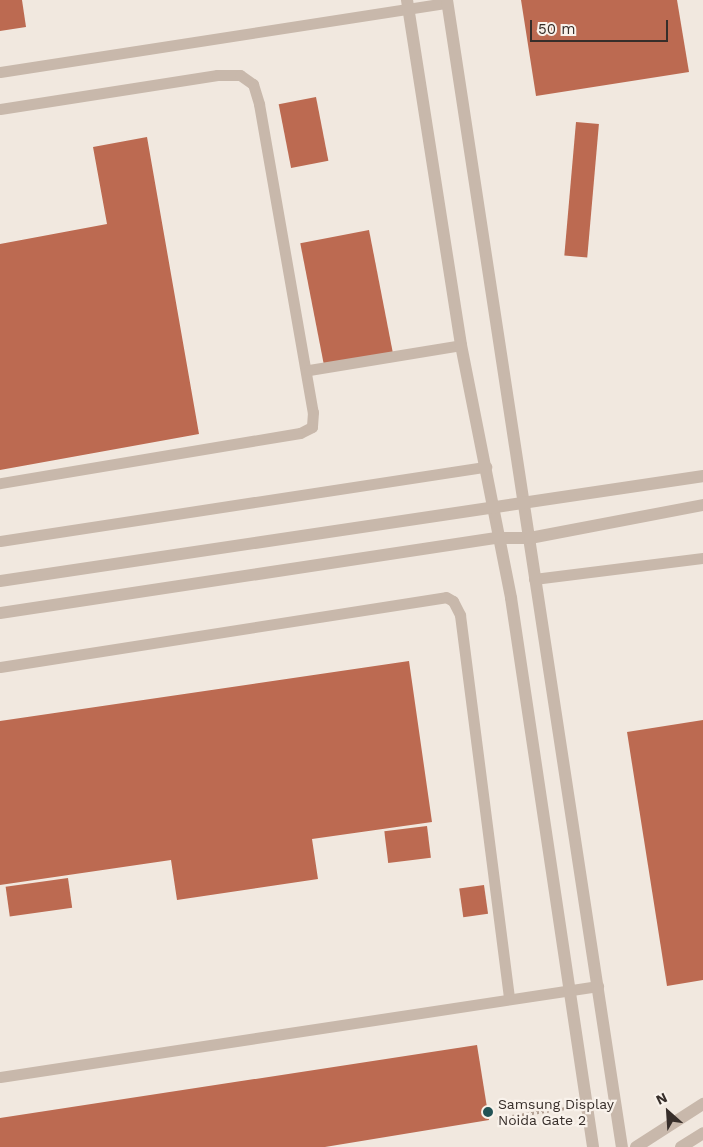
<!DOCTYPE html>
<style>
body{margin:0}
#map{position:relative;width:703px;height:1147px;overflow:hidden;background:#f1e8df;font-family:"Work Sans",sans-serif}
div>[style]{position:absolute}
.building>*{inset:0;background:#bc6a51;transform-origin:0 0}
.path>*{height:3px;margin-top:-1.5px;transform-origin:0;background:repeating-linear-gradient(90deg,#b4a295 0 2.5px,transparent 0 5px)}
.service>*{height:11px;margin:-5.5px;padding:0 5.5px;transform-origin:5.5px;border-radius:5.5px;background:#c8b8ab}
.tertiary>*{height:12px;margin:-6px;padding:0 6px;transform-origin:6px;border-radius:6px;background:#c8b8ab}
.dots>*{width:14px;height:14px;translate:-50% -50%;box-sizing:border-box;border:2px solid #f9f2eb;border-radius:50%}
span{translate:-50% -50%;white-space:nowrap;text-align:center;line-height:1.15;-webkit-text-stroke:4.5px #f9f2eb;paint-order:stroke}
.poi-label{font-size:14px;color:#372e2a}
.left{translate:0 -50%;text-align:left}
.north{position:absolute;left:643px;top:1087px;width:50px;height:50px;-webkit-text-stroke:4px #f9f2eb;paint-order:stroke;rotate:334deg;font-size:14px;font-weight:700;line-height:20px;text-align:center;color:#372e2a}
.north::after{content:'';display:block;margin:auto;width:18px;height:22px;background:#372e2a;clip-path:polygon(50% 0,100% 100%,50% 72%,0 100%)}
.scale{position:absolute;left:530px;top:20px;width:138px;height:22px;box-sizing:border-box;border:2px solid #372e2a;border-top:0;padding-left:6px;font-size:15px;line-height:18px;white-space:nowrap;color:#372e2a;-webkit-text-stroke:4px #f9f2eb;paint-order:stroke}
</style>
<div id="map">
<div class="building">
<i style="clip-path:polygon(0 0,22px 0,26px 27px,0 31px)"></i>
<i style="clip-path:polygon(521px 0,677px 0,689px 72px,536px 96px)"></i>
<i style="left:316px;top:97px;width:65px;height:38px;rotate:79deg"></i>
<i style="left:576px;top:122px;width:23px;height:134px;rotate:5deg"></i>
<i style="clip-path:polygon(147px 137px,199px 434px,0 470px,0 244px,107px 224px,93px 147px)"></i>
<i style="left:369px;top:230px;width:126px;height:70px;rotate:79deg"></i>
<i style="clip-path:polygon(409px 661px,432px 822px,312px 839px,318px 879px,177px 900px,171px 860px,0 885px,0 721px)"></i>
<i style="clip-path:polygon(703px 720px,703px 980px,667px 986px,627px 732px)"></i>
<i style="left:427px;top:826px;width:32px;height:43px;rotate:83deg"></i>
<i style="left:68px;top:878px;width:30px;height:63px;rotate:82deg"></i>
<i style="left:484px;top:885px;width:29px;height:25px;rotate:82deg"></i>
<i style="clip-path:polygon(477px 1045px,489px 1120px,325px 1147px,0 1147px,0 1118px)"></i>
</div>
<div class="path">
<i style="left:497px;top:1118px;width:77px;rotate:-8.2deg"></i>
</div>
<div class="service">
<i style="left:0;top:72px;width:452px;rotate:-8.8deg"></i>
<i style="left:0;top:109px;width:220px;rotate:-8.9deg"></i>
<i style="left:217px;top:75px;width:23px"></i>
<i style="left:240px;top:75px;width:16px;rotate:35deg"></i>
<i style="left:253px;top:84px;width:21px;rotate:73deg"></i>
<i style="left:259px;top:104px;width:313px;rotate:80.1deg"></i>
<i style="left:313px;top:412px;width:15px;rotate:94deg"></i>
<i style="left:312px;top:427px;width:13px;rotate:153deg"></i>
<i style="left:300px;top:433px;width:304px;rotate:170.5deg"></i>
<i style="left:309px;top:370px;width:154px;rotate:-9.3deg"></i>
<i style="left:0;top:541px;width:492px;rotate:-8.7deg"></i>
<i style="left:534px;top:579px;width:170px;rotate:-7.1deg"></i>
<i style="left:0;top:667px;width:451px;rotate:-8.9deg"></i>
<i style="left:446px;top:597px;width:8px;rotate:30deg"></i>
<i style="left:453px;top:601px;width:16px;rotate:63deg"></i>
<i style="left:460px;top:615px;width:387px;rotate:82.7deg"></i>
<i style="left:0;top:1077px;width:605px;rotate:-8.65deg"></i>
</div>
<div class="tertiary">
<i style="left:407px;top:0;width:349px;rotate:81.1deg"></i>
<i style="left:461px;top:345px;width:258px;rotate:78.8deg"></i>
<i style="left:511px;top:598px;width:555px;rotate:81.5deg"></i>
<i style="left:447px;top:0;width:1160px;rotate:81.33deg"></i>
<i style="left:0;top:581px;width:711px;rotate:-8.49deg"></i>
<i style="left:0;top:613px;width:502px;rotate:-8.6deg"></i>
<i style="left:496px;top:538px;width:34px"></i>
<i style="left:530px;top:538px;width:176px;rotate:-10.8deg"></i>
<i style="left:636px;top:1147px;width:80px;rotate:-32.7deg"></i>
<i style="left:681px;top:1147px;width:26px;rotate:-32deg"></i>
</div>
<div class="dots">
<i style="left:488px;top:1112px;background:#225255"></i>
</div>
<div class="poi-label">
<span class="left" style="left:498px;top:1112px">Samsung Display<br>Noida Gate 2</span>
</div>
<div class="north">N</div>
<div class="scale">50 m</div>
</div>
